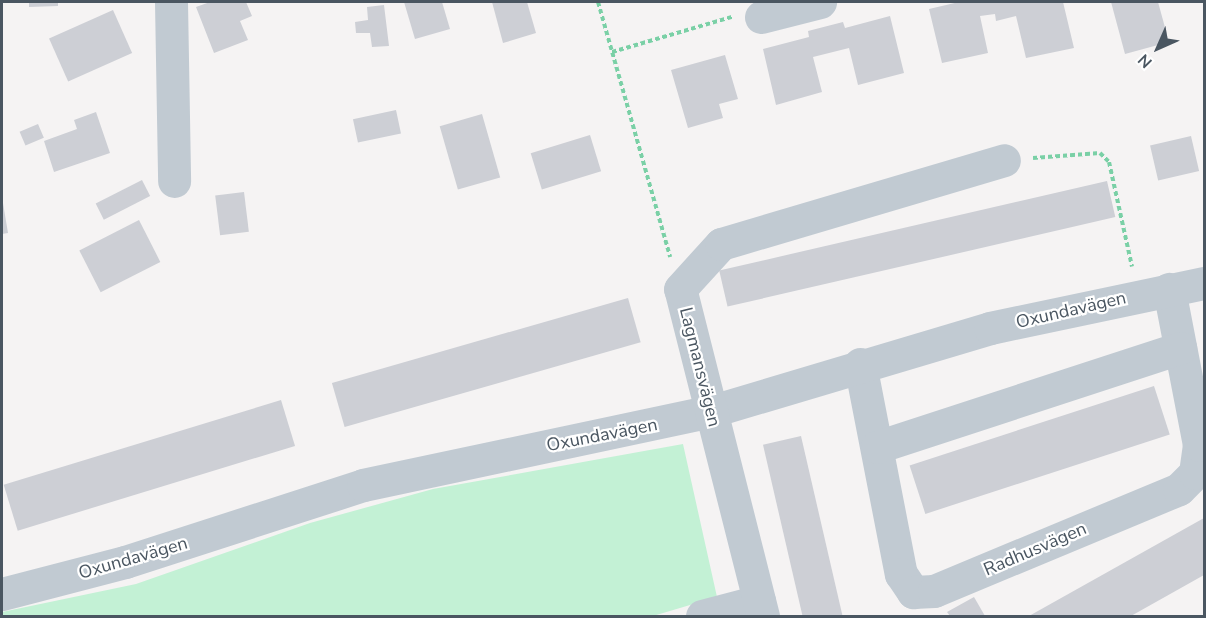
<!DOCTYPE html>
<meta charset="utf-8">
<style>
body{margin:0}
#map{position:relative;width:1206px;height:618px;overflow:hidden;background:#f5f3f3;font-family:"Nunito Sans",sans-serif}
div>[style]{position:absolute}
.green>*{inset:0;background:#c3f1d5}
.building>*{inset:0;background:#cdcfd5;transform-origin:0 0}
.path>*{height:4px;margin-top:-2px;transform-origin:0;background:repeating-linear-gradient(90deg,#7ad0a6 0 4.5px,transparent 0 7.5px)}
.minor>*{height:33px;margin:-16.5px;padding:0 16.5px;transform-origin:16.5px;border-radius:16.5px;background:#c1cad2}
span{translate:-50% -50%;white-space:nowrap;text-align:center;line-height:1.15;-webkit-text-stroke:4.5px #fff;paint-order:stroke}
.street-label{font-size:18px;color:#4a5661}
.frame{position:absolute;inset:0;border:3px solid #4a5661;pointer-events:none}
.north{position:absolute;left:1128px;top:18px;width:60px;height:60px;-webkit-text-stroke:4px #fff;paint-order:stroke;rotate:225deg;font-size:16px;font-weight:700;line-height:24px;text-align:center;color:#4a5661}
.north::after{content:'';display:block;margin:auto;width:21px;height:27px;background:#4a5661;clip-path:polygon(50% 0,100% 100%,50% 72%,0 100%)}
</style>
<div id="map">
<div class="green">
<i style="clip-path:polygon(683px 444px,717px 597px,653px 616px,2px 616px,2px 612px,136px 584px,310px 523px,433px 489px)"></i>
</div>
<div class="building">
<i style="clip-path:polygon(29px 2px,58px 2px,58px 6px,29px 7px)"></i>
<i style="clip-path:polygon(210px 2px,246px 2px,252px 16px,240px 21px,248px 40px,214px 53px,196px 7px)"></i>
<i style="clip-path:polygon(404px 2px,442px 2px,450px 29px,415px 39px)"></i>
<i style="clip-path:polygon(492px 2px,527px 2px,536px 33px,503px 43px)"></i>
<i style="clip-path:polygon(959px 2px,1063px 2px,1074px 48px,1026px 58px,1016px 16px,996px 21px,995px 14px,980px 16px,988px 53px,942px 63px,929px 9px)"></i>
<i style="clip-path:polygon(1111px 2px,1158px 2px,1169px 42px,1125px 54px)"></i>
<i style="clip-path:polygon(384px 5px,389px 46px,372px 47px,370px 33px,356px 33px,355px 22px,368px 20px,367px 7px)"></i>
<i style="left:113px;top:10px;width:47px;height:70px;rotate:66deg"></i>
<i style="clip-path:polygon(890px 16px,904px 73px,858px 85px,849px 48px,813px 57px,822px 92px,776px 105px,763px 49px,809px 37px,808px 31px,843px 22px,845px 28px)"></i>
<i style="clip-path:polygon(725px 55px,738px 99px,719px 104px,723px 118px,688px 128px,671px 70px)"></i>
<i style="left:396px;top:110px;width:24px;height:44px;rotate:78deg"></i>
<i style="clip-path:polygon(96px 112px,110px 153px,54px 172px,44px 141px,77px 129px,74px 120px)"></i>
<i style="left:482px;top:114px;width:66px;height:44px;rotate:74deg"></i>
<i style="left:38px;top:124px;width:15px;height:20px;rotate:67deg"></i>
<i style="left:590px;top:135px;width:38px;height:62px;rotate:73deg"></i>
<i style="left:1191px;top:136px;width:36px;height:42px;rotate:77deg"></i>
<i style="left:142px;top:180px;width:18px;height:52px;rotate:63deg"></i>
<i style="left:1107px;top:181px;width:37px;height:398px;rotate:77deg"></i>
<i style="left:244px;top:192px;width:40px;height:29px;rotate:83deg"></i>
<i style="clip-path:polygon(2px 197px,8px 233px,2px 234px)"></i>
<i style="left:139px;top:220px;width:47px;height:67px;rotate:63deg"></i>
<i style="left:628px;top:298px;width:46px;height:308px;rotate:74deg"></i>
<i style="left:1154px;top:386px;width:51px;height:257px;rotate:72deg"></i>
<i style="left:281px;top:400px;width:48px;height:290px;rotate:73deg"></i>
<i style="left:801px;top:436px;width:185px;height:39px;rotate:77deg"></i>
<i style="clip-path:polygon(1204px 518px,1204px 575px,1131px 616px,1029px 616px)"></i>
<i style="clip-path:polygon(974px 597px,985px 616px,950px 616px,947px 612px)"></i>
</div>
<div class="path">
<i style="left:598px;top:2px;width:265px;rotate:74.2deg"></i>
<i style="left:612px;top:52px;width:125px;rotate:-16.3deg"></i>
<i style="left:1033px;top:158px;width:67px;rotate:-4.3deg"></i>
<i style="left:1100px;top:153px;width:13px;rotate:45deg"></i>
<i style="left:1109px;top:162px;width:107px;rotate:77.6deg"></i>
</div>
<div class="minor">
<i style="left:171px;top:2px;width:179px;rotate:89deg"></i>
<i style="left:761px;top:17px;width:61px;rotate:-14.3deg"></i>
<i style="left:860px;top:364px;width:214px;rotate:79deg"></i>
<i style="left:901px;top:574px;width:22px;rotate:56deg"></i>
<i style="left:913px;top:592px;width:21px;rotate:-3deg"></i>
<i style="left:934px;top:591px;width:265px;rotate:-22.6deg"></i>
<i style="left:1179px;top:489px;width:23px;rotate:-45deg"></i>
<i style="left:1195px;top:473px;width:28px;rotate:-82deg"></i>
<i style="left:1199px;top:445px;width:159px;rotate:-100.9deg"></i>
<i style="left:877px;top:447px;width:319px;rotate:-18.1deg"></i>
<i style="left:2px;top:594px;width:127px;rotate:-14.6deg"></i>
<i style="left:125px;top:562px;width:250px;rotate:-17.9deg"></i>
<i style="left:363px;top:485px;width:357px;rotate:-12deg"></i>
<i style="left:712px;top:411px;width:290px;rotate:-16.6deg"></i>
<i style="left:990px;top:328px;width:219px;rotate:-11.9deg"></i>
<i style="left:702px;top:616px;width:59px;rotate:-14.7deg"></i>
<i style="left:763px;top:616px;width:337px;rotate:-104.2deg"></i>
<i style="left:680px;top:289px;width:61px;rotate:-47.7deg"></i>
<i style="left:721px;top:244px;width:295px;rotate:-16.5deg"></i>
</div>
<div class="street-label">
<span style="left:1071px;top:310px;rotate:-13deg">Oxundavägen</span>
<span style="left:700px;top:367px;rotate:76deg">Lagmansvägen</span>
<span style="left:602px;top:435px;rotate:-11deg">Oxundavägen</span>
<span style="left:1035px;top:549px;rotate:-23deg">Radhusvägen</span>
<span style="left:133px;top:558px;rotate:-16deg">Oxundavägen</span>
</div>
<div class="frame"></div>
<div class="north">N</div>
</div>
